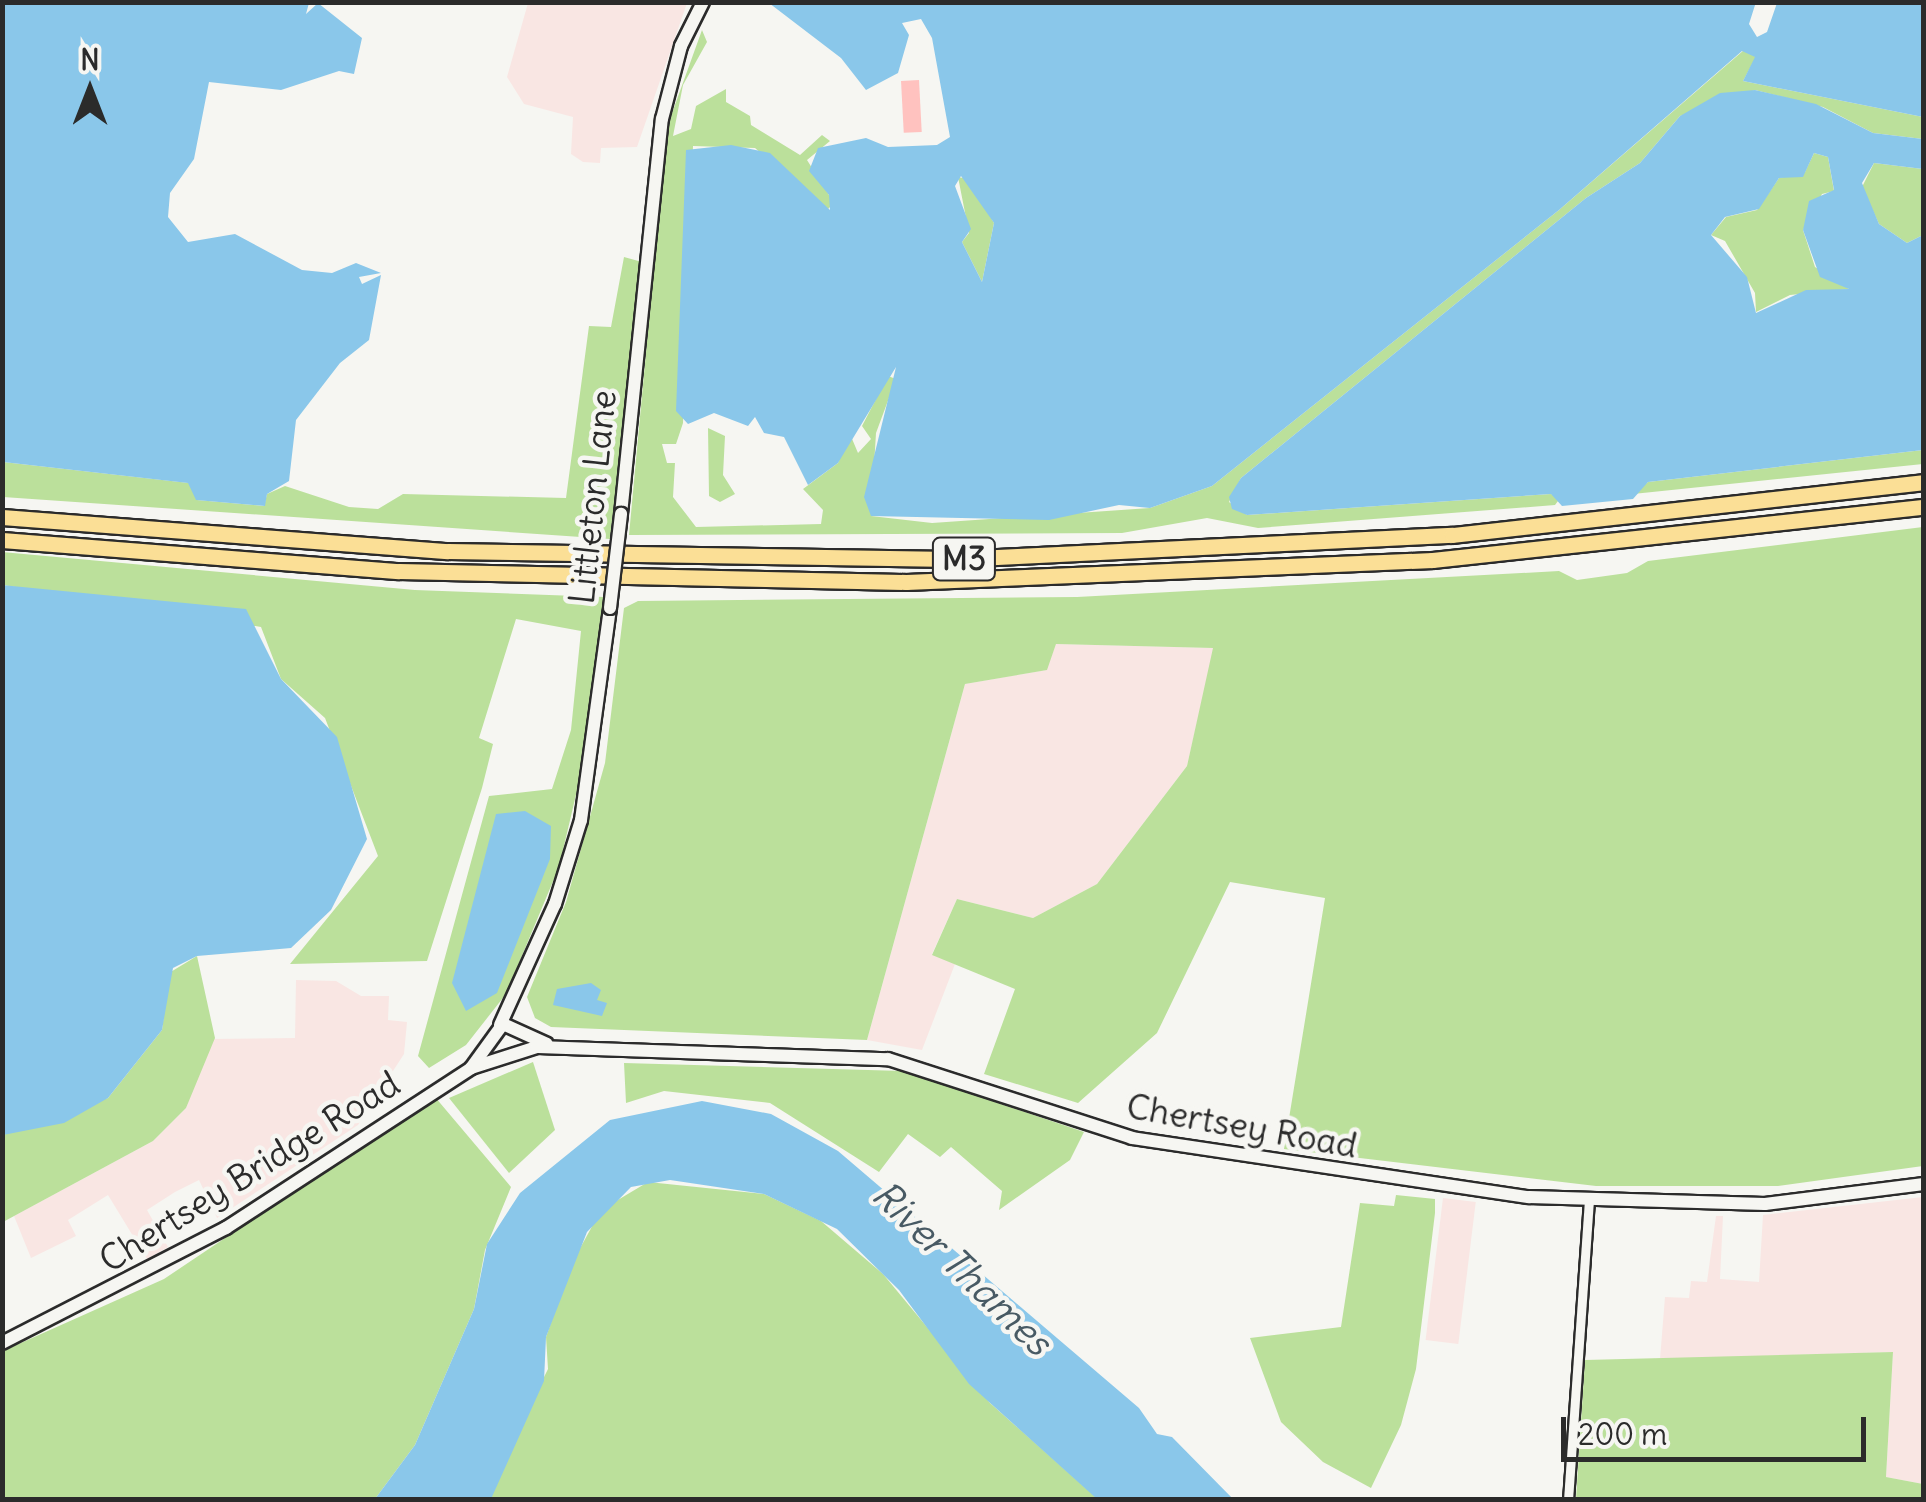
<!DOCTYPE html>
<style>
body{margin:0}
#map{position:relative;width:1926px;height:1502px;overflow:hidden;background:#f6f6f2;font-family:Delius,sans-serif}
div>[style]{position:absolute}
.built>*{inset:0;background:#f9e6e3;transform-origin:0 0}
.green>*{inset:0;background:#bbe09b}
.water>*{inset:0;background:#8ac7ea}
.building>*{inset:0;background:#ffc2bf;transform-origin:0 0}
.roads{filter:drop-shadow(2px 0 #2b2b2b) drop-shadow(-2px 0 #2b2b2b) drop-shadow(0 2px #2b2b2b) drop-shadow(0 -2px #2b2b2b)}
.street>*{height:9px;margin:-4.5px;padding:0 4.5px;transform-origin:4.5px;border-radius:4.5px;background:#f6f6f2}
.secondary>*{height:12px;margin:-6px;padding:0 6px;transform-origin:6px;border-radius:6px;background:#f6f6f2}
.highway>*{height:15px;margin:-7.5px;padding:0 7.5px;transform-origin:7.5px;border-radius:7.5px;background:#fbdf96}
.bridges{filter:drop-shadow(2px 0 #2b2b2b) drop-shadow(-2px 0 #2b2b2b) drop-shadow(0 2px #2b2b2b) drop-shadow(0 -2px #2b2b2b)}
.secondary-bridge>*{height:12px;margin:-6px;padding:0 6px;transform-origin:6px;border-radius:6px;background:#f6f6f2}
span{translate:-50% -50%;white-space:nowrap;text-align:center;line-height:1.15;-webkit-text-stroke:9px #f6f6f2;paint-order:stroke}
.shield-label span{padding:2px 8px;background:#f6f6f2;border:2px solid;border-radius:8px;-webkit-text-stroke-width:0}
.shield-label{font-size:32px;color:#2b2b2b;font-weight:700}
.street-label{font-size:35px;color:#2b2b2b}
.water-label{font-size:38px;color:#485a64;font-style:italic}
.frame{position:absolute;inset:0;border:5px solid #2b2b2b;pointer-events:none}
.north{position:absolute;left:40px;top:40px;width:100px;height:100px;-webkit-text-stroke:8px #f6f6f2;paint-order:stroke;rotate:0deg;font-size:28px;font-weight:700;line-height:40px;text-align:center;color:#2b2b2b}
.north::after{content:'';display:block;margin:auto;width:35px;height:45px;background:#2b2b2b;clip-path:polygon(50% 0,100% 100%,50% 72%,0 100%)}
.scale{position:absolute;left:1561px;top:1417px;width:305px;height:45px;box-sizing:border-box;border:5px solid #2b2b2b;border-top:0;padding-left:12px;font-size:30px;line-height:35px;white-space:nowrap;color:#2b2b2b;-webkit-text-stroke:8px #f6f6f2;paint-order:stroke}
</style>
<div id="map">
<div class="built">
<i style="clip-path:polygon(528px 3px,687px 3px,637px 147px,601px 148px,600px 163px,583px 162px,571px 154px,573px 117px,524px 104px,507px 77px)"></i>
<i style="clip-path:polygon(1056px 644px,1214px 648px,1187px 766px,1097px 884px,1033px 918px,957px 899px,932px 954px,955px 964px,922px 1050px,867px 1040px,965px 684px,1046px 670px)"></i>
<i style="clip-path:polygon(296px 980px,336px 981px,361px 996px,389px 996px,388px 1020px,407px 1022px,404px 1054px,358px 1125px,217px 1218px,199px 1180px,175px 1192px,147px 1210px,168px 1247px,147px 1259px,108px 1195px,68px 1220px,76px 1236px,31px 1258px,14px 1216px,153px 1141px,186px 1108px,209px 1039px,295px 1038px)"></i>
<i style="clip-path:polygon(1923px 1197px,1923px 1484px,1886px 1477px,1893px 1352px,1660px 1359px,1665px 1297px,1689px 1298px,1691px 1281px,1707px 1282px,1716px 1216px,1723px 1216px,1720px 1279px,1759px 1282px,1763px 1215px)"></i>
<i style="left:1443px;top:1198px;width:33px;height:143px;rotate:7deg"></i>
</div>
<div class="green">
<i style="clip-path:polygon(702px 30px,707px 42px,683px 85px,673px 136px,691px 129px,696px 106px,726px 89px,726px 102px,750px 116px,751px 125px,800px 155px,822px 135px,830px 141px,807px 160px,834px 203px,827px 210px,755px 148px,693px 146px,683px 423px,676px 444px,662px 444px,667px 463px,675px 463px,673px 497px,696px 527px,821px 524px,823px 510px,803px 489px,838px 463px,850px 434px,858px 453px,871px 439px,862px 426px,888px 376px,896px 379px,876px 433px,871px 516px,932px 523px,1150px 508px,1212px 486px,1559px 210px,1744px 50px,1756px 57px,1743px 81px,1923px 117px,1923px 139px,1873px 133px,1823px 107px,1755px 90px,1680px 116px,1640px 163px,1586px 198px,1241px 478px,1229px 502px,1247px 515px,1551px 494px,1561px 497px,1555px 505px,1258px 528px,1207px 518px,1122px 533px,629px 535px,667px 127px)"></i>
<i style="clip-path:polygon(1814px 153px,1828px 157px,1834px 191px,1822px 194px,1803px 230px,1815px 267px,1849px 289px,1790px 295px,1756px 312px,1755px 293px,1725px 241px,1711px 235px,1726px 217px,1757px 210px,1779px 178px,1805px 172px)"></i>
<i style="clip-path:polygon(1874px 163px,1923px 169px,1923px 235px,1907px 243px,1879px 224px,1862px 187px)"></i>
<i style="clip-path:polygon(958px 177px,968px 179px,994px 223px,982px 282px,962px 242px,969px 233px)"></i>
<i style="clip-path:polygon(624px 257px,642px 262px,610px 539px,3px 497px,3px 462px,189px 483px,197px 500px,264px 506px,267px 494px,285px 486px,349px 507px,378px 509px,403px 494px,566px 498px,589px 326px,611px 327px)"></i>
<i style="clip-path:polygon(708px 428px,725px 436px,723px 475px,735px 494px,720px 502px,709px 496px)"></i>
<i style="clip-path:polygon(1923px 450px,1923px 464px,1633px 494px,1648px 482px)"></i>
<i style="clip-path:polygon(1923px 527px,1923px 1166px,1778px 1186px,1596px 1186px,1284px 1149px,1325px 898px,1230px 882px,1157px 1033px,1078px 1103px,984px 1074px,1015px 989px,932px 955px,957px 899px,1033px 918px,1097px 884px,1187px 766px,1213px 648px,1056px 644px,1047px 670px,965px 684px,867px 1040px,551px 1027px,535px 1018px,527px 997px,566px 902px,605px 763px,624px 608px,638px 601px,1077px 597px,1559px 571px,1577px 580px,1627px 573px,1648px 561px)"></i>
<i style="clip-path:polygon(2px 552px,415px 590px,604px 597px,583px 765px,559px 867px,506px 994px,466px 1045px,429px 1068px,418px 1056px,489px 796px,552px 789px,571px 730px,581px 631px,516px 619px,479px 738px,493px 744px,482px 788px,427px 961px,290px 964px,378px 856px,325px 718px,281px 679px,261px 627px,3px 585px)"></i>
<i style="clip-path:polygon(197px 956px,215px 1038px,186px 1108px,153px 1141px,3px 1222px,3px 1135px,108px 1098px,162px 1030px,169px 973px)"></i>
<i style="clip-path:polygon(533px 1062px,555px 1130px,509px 1173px,449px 1098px)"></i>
<i style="clip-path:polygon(624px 1063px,903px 1071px,1084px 1132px,1070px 1160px,999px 1210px,1002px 1191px,951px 1147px,940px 1157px,908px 1134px,879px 1172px,770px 1103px,664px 1091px,626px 1103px)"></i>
<i style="clip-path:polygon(435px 1097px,511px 1187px,485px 1250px,474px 1309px,415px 1445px,375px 1499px,3px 1500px,3px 1351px,164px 1279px)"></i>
<i style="clip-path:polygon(648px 1182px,764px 1194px,821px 1221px,883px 1274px,990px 1403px,1098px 1499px,483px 1500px,548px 1369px,546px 1337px,572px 1263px,601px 1210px)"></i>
<i style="clip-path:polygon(1396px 1195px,1435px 1199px,1435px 1213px,1416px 1369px,1401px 1425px,1371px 1488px,1323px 1462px,1281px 1422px,1250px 1338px,1341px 1327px,1360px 1203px,1394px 1206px)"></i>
<i style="clip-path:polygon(1893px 1352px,1886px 1477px,1923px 1484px,1923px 1499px,1576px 1499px,1585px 1360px)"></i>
</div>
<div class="water">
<i style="clip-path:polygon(3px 2px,309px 3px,306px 14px,318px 3px,362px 38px,354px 74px,339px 71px,281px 90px,209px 82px,194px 159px,170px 193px,168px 217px,188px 242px,235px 234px,302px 270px,332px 273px,356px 263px,381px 273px,359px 277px,362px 284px,381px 275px,369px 340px,340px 363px,296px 420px,289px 481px,267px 494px,265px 506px,196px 500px,188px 483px,3px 462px)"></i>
<i style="clip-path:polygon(evenodd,1756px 2px,1749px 24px,1757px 37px,1767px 32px,1777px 3px,1923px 3px,1923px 117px,1743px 81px,1755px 57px,1742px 51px,1559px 210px,1212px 486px,1150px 508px,1119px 505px,1049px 520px,871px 516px,864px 497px,896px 367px,838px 463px,808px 485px,784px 437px,764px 433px,755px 417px,748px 426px,714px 413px,688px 424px,676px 411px,686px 150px,731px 145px,770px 153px,830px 210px,829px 195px,809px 171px,818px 148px,866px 138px,888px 147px,937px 145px,950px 137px,932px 38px,921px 19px,902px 23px,909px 35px,898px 73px,866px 90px,841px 58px,769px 3px,1756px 2px,961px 176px,994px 223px,982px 282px,962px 242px,971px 229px,955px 186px,961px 176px)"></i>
<i style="clip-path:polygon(evenodd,1755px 90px,1816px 104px,1873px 133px,1923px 139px,1923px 169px,1874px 163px,1862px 183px,1879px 224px,1907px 243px,1923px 235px,1923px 450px,1648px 482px,1633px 499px,1562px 506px,1551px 494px,1247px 515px,1232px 509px,1229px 497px,1241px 478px,1586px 198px,1640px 163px,1680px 116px,1720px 93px,1755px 90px,1814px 153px,1828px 157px,1834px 190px,1809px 201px,1803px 230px,1820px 277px,1849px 289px,1806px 290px,1756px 313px,1747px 277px,1711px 235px,1725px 217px,1759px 209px,1779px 178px,1803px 177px,1814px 153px)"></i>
<i style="clip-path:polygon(2px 585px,246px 609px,281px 679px,337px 737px,367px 839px,331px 910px,291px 948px,197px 956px,173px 968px,162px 1030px,108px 1098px,64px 1123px,3px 1135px)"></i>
<i style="clip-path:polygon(525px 811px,551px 826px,550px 859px,497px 993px,466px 1011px,452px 983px,496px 814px)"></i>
<i style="clip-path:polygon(591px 983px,601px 990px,597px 1000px,607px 1003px,602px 1016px,553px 1005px,557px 989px)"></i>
<i style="clip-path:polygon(702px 1101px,771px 1114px,838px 1151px,1139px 1408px,1157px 1434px,1172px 1437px,1233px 1499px,1097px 1499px,969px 1384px,899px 1290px,837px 1229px,764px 1194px,670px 1180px,631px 1187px,587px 1232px,546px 1337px,544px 1381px,491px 1499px,375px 1499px,415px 1445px,474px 1309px,487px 1244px,520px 1193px,610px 1120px)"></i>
</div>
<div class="building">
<i style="left:919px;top:80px;width:52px;height:18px;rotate:87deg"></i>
</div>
<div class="roads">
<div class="street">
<i style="left:1568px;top:1500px;width:299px;rotate:-86deg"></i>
</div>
<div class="secondary">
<i style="left:621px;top:514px;width:397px;rotate:-84.1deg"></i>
<i style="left:662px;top:119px;width:75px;rotate:-75.4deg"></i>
<i style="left:681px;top:46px;width:49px;rotate:-63.4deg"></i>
<i style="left:500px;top:1025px;width:133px;rotate:-65.6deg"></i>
<i style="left:555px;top:904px;width:88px;rotate:-72.8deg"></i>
<i style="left:581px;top:820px;width:214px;rotate:-82.2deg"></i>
<i style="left:471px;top:1068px;width:69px;rotate:-17.7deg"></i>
<i style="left:537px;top:1047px;width:351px;rotate:2deg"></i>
<i style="left:888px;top:1059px;width:256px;rotate:17.9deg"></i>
<i style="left:1132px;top:1138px;width:401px;rotate:8.5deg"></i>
<i style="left:1529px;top:1197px;width:236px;rotate:1.7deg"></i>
<i style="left:1765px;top:1204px;width:160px;rotate:-7.2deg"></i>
<i style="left:2px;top:1343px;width:252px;rotate:-27.2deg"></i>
<i style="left:226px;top:1228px;width:293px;rotate:-33.1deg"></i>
<i style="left:471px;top:1068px;width:54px;rotate:-54deg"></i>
<i style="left:503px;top:1024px;width:48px;rotate:24.4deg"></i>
</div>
<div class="highway">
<i style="left:2px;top:517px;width:447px;rotate:4.4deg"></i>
<i style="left:448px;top:551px;width:508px;rotate:0.9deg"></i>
<i style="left:956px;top:559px;width:497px;rotate:-2.8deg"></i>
<i style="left:1452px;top:535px;width:475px;rotate:-6.4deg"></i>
<i style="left:2px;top:540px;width:398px;rotate:4.5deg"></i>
<i style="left:399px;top:571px;width:507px;rotate:1.24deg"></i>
<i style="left:906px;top:582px;width:527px;rotate:-2.39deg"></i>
<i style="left:1433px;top:560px;width:494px;rotate:-6.2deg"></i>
</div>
</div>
<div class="bridges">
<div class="secondary-bridge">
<i style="left:610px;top:608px;width:95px;rotate:-83.3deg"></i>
</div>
</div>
<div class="shield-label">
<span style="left:964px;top:559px">M3</span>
</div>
<div class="street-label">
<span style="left:592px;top:497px;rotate:-84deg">Littleton Lane</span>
<span style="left:1242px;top:1125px;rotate:10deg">Chertsey Road</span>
<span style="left:249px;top:1171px;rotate:-32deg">Chertsey Bridge Road</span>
</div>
<div class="water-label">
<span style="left:962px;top:1268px;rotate:44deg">River Thames</span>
</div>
<div class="frame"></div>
<div class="north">N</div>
<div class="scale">200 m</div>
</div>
